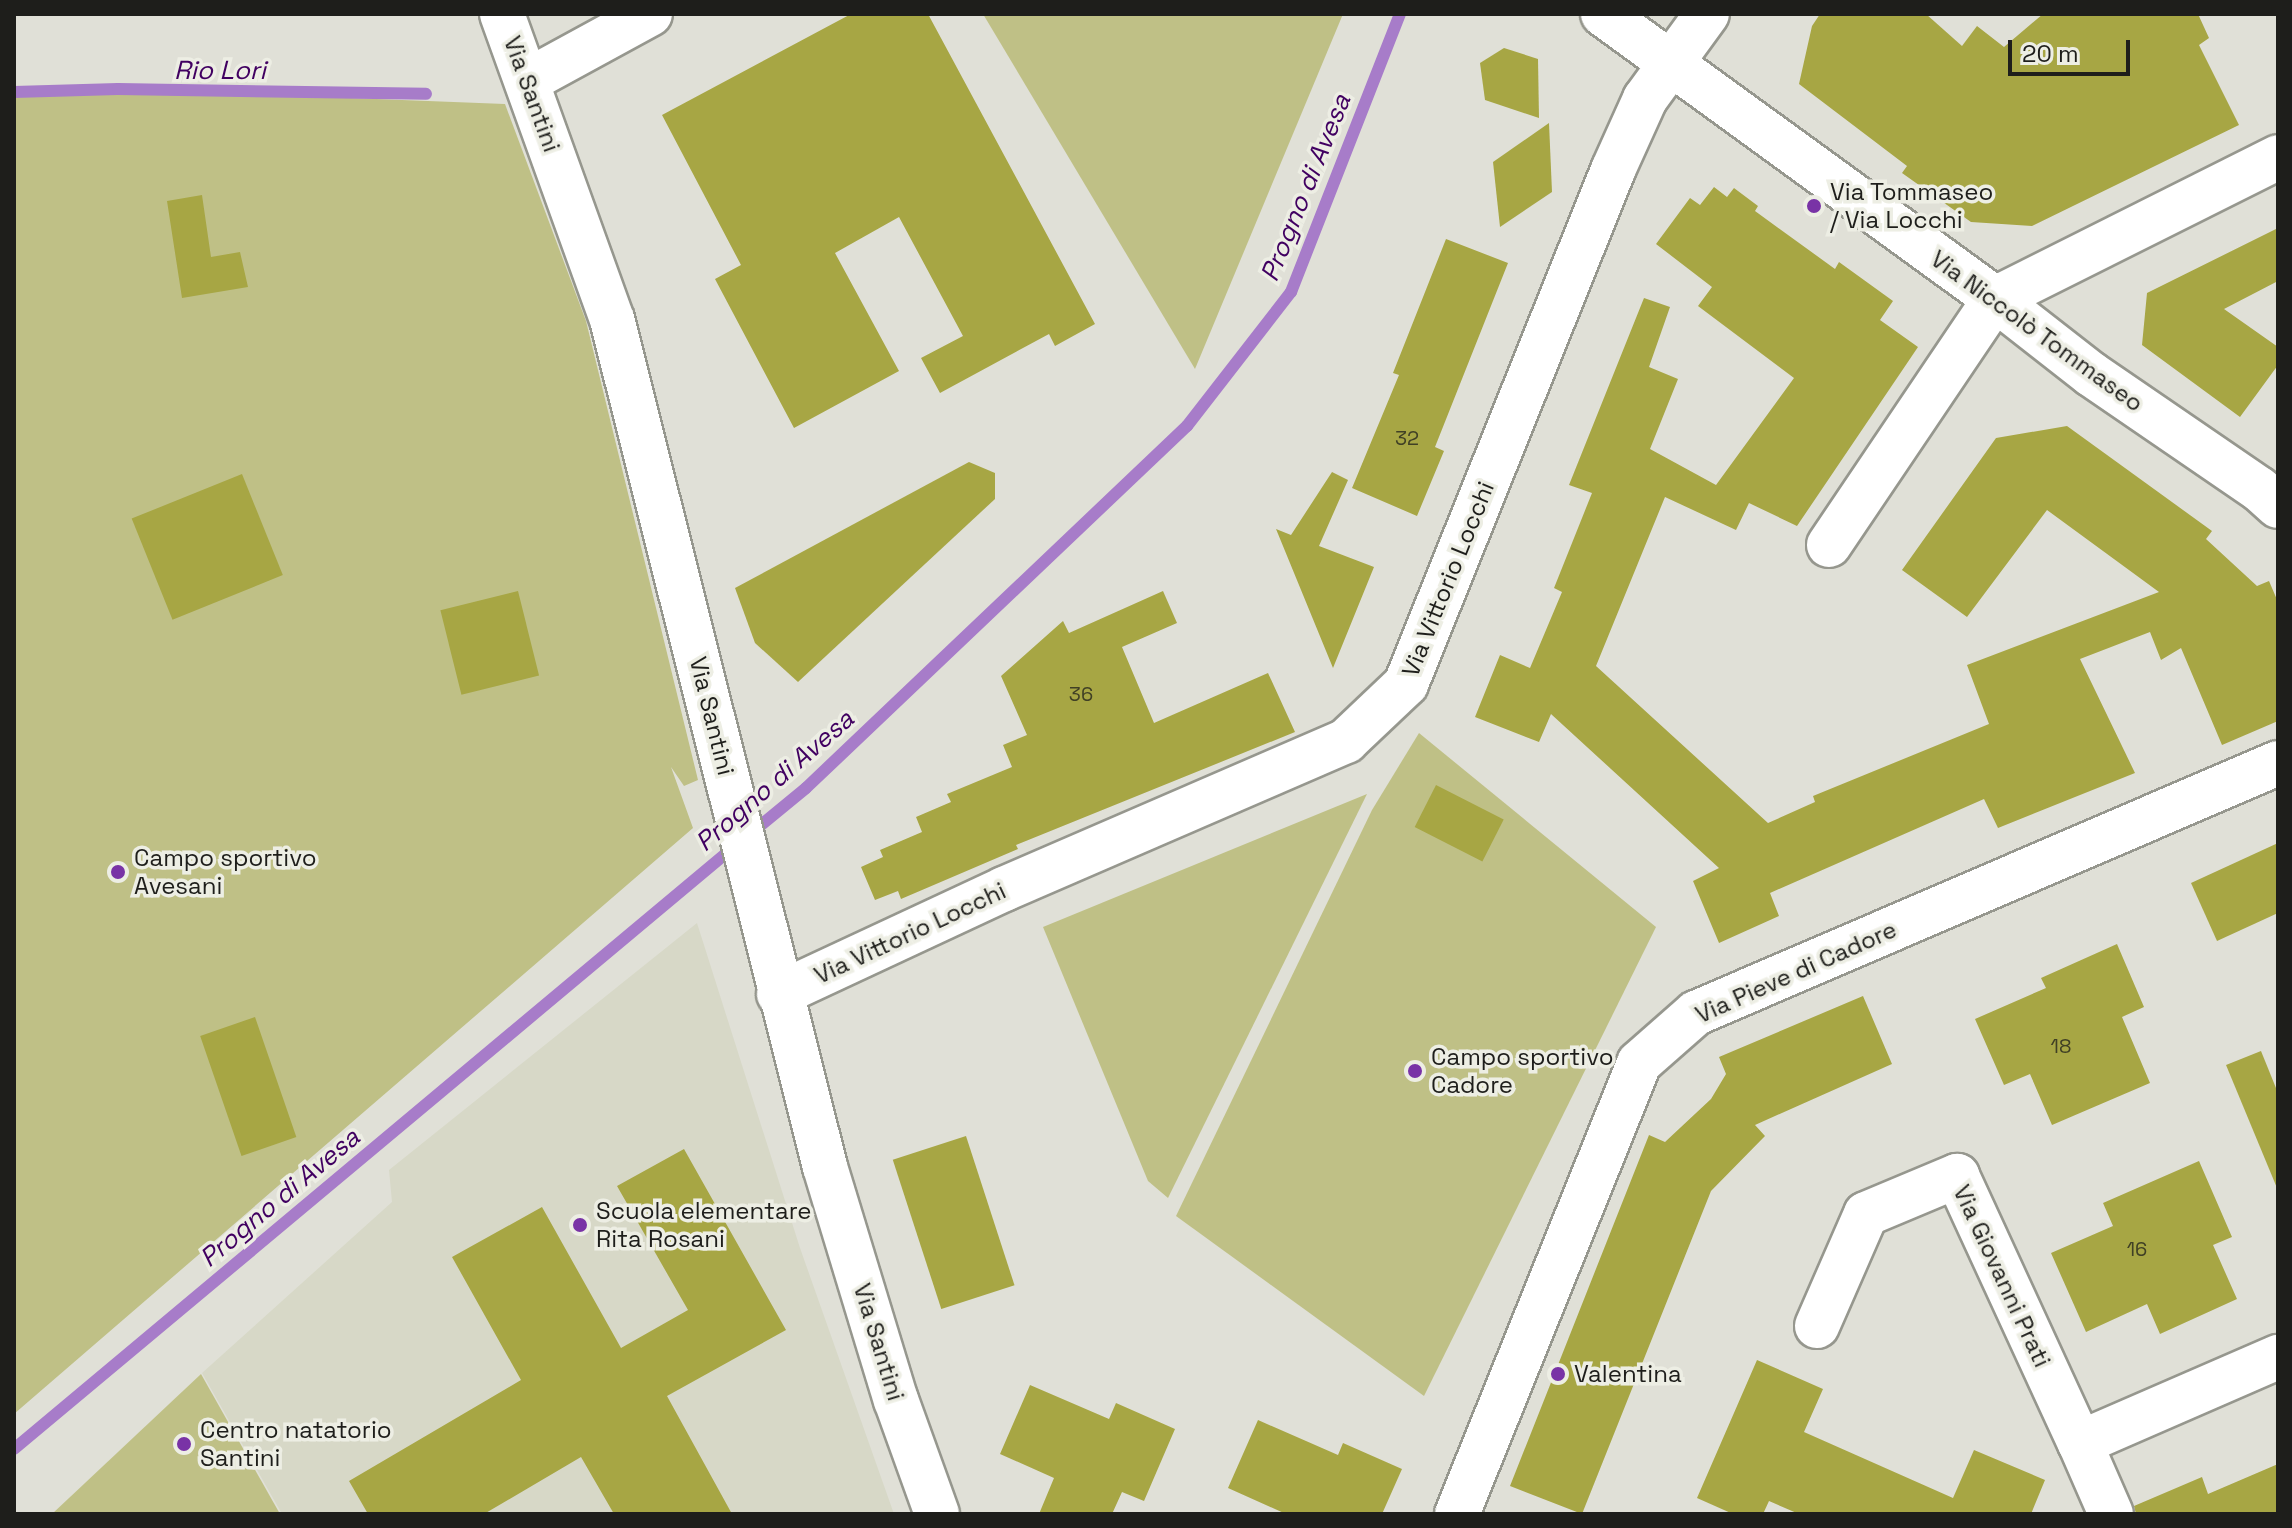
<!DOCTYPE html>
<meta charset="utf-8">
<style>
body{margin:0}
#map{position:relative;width:2292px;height:1528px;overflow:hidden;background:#e0e0d7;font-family:"Space Grotesk",sans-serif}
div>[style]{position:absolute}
.built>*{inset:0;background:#d7d8c7}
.green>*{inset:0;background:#bfc086}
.stream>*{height:12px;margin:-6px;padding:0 6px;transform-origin:6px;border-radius:6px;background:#a77cc9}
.building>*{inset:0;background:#a7a644;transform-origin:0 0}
.roads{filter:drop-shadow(2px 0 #96978e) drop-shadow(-2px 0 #96978e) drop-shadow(0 2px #96978e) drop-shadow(0 -2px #96978e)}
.minor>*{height:44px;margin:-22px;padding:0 22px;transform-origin:22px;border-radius:22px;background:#fff}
.dots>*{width:22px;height:22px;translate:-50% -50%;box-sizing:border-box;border:4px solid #edeee4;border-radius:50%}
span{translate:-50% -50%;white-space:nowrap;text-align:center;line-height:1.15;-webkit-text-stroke:7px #edeee4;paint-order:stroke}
.number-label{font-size:20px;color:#404025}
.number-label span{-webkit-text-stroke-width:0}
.street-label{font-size:24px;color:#1e1e1b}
.poi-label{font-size:24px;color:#1e1e1b}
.left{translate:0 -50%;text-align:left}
.water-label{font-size:26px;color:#410061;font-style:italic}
.frame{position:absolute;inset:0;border:16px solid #1e1e1b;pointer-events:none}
.scale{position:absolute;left:2008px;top:40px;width:122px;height:36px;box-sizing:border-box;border:4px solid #1e1e1b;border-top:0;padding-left:10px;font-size:24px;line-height:28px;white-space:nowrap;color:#1e1e1b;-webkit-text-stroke:6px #edeee4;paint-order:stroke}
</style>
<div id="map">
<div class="built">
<i style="clip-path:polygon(697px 923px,800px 1248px,894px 1514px,282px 1514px,202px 1373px,392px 1202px,389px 1170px)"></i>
</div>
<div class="green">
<i style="clip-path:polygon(983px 14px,1343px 14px,1195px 369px)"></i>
<i style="clip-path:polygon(118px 89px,505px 104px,586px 321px,698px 780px,684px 786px,671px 767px,693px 828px,14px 1414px,14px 92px)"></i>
<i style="clip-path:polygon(1419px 733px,1656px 927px,1424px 1396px,1176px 1216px,1372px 810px)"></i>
<i style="clip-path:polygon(1367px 794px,1168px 1198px,1148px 1181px,1043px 927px)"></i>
<i style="clip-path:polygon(201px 1374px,280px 1514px,52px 1514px)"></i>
</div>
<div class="stream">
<i style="left:14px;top:92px;width:104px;rotate:-1.7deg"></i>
<i style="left:118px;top:89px;width:308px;rotate:0.9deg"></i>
<i style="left:750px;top:834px;width:72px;rotate:-39.4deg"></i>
<i style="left:806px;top:788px;width:526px;rotate:-43.54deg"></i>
<i style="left:1187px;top:426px;width:170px;rotate:-52.2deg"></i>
<i style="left:1291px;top:292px;width:299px;rotate:-68.6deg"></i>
<i style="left:14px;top:1449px;width:941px;rotate:-39.91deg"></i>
</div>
<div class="building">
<i style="clip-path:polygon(851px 14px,928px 14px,1095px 324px,1055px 346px,1049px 334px,940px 393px,921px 358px,963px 336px,899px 217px,835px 253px,899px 371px,794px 428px,715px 279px,741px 265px,662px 115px)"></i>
<i style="clip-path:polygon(1820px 14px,1926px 14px,1962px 46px,1977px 26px,2004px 47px,2043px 14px,2198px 14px,2209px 38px,2199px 45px,2239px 125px,2032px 226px,1971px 222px,1902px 173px,1907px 166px,1799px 84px,1812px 26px)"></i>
<i style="clip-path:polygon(1504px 48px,1538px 59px,1539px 118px,1485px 100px,1480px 63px)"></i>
<i style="clip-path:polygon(1549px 123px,1552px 192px,1500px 227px,1493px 162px)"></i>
<i style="clip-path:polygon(1714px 187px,1727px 197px,1734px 188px,1758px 206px,1755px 211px,1835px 269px,1839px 262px,1893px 301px,1880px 320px,1918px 347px,1797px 526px,1749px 503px,1736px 530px,1665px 497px,1596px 666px,1768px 823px,1815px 802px,1813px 796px,1989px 724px,1967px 665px,2159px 592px,2047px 510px,1967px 617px,1902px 570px,1996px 438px,2067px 426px,2212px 531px,2206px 539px,2257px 586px,2269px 581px,2278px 602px,2278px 721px,2222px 745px,2181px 648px,2161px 660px,2150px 632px,2080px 659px,2135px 773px,1998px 828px,1984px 799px,1770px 893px,1779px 916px,1719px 943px,1693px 881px,1719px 868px,1551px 714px,1539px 742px,1475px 717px,1500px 655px,1530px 668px,1562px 592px,1554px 588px,1592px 493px,1569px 485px,1644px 298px,1670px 307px,1649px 367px,1678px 379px,1650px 449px,1716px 485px,1794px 378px,1698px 306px,1712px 287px,1656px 244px,1690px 198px,1700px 205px)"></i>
<i style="clip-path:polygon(202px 195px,211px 257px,240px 252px,248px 287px,182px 298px,167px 201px)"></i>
<i style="clip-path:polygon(2278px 228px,2278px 281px,2224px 309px,2278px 347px,2278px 365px,2240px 417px,2142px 345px,2147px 293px)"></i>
<i style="clip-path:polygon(1446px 239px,1508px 263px,1435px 447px,1444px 451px,1417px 516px,1352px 488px,1399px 375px,1393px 373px)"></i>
<i style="clip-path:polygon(969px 462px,995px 473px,995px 499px,798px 682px,755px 643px,735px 588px)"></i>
<i style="clip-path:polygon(1332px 472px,1348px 480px,1319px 546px,1374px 567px,1333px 668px,1276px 529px,1291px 535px)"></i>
<i style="left:242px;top:474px;width:109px;height:119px;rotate:68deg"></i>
<i style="left:518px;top:591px;width:87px;height:80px;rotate:76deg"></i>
<i style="clip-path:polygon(1163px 591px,1177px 623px,1122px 647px,1154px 723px,1268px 673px,1295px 732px,1016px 845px,1018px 849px,901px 899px,898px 891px,875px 900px,861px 867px,883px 857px,880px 850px,922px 832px,916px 817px,951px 802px,947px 794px,1012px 767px,1003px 745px,1027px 735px,1001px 676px,1063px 621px,1069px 633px)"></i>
<i style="left:1436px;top:785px;width:76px;height:47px;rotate:27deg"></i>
<i style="clip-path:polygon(2278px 843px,2278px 913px,2217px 941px,2191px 883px)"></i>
<i style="clip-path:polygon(2117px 944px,2144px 1007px,2122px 1017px,2150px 1083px,2052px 1125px,2030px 1074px,2004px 1085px,1975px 1019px,2046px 988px,2041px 978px)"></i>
<i style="clip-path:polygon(1863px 996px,1892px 1064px,1755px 1125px,1765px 1136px,1711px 1191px,1582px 1514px,1510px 1486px,1649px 1135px,1665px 1142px,1711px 1099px,1726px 1074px,1719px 1057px)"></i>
<i style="left:255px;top:1017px;width:127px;height:58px;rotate:71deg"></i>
<i style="clip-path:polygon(2261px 1051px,2278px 1093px,2277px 1188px,2226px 1065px)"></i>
<i style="left:966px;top:1136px;width:157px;height:77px;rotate:72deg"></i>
<i style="clip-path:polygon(684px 1149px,786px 1330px,667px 1396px,732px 1514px,614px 1514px,581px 1457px,484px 1514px,368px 1514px,349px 1481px,521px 1380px,452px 1257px,542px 1207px,621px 1348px,688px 1310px,617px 1186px)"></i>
<i style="clip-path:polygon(2199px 1161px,2232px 1237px,2213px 1245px,2237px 1299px,2160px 1334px,2147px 1304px,2086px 1332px,2051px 1253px,2113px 1226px,2103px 1203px)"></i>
<i style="clip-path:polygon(1757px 1360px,1823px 1389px,1804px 1432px,1953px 1498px,1974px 1450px,2045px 1480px,2031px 1514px,1799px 1514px,1769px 1501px,1763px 1514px,1733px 1514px,1697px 1498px)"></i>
<i style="clip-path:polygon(1030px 1385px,1109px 1419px,1116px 1403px,1175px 1429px,1144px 1501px,1122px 1492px,1112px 1514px,1039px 1514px,1054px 1478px,1000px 1454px)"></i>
<i style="clip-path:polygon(1258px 1420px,1338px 1455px,1343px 1443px,1402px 1469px,1382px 1514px,1286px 1514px,1228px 1488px)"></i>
<i style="clip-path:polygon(2278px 1464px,2278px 1514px,2136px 1514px,2134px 1506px,2202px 1477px,2208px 1494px)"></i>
</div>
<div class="roads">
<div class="minor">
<i style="left:502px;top:14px;width:324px;rotate:70.2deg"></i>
<i style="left:612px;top:319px;width:874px;rotate:75.9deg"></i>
<i style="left:825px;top:1167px;width:244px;rotate:73.1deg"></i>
<i style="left:896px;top:1400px;width:121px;rotate:70.2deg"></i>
<i style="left:1603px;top:14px;width:485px;rotate:36deg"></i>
<i style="left:1995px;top:299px;width:122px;rotate:38deg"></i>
<i style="left:2091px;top:374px;width:204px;rotate:34.4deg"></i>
<i style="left:2259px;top:489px;width:25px;rotate:42deg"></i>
<i style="left:527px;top:81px;width:140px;rotate:-28.6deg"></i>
<i style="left:1829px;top:545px;width:297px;rotate:-56deg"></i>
<i style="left:1995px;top:299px;width:317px;rotate:-26.6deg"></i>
<i style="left:779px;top:994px;width:248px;rotate:-25deg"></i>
<i style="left:1004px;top:889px;width:373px;rotate:-23.4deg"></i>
<i style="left:1346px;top:741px;width:83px;rotate:-43.5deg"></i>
<i style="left:1406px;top:684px;width:554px;rotate:-68.06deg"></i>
<i style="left:1613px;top:170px;width:78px;rotate:-65.7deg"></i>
<i style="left:1645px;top:99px;width:105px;rotate:-53.9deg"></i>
<i style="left:1817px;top:1326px;width:122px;rotate:-66.4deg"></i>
<i style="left:1866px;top:1214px;width:99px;rotate:-22.7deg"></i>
<i style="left:1957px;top:1176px;width:294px;rotate:65.3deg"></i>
<i style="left:2080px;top:1443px;width:216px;rotate:-23.5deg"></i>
<i style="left:2080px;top:1443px;width:77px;rotate:66.4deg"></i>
<i style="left:1457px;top:1514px;width:486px;rotate:-68deg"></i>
<i style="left:1639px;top:1063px;width:76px;rotate:-41.3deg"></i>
<i style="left:1696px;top:1013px;width:633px;rotate:-23.25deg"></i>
</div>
</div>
<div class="dots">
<i style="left:1814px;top:206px;background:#7933a6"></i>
<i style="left:118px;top:872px;background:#7933a6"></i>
<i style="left:1415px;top:1071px;background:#7933a6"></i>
<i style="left:580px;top:1225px;background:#7933a6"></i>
<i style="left:1558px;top:1374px;background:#7933a6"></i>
<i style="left:184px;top:1444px;background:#7933a6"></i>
</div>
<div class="number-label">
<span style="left:1407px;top:438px">32</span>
<span style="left:1081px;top:694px">36</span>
<span style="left:2061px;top:1046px">18</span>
<span style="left:2137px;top:1249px">16</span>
</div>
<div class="street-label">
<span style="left:532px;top:94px;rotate:70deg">Via Santini</span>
<span style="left:2037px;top:331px;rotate:36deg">Via Niccolò Tommaseo</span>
<span style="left:1448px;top:579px;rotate:-68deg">Via Vittorio Locchi</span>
<span style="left:712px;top:716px;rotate:76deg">Via Santini</span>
<span style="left:910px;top:933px;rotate:-25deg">Via Vittorio Locchi</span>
<span style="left:1796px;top:972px;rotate:-24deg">Via Pieve di Cadore</span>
<span style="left:2002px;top:1276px;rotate:65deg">Via Giovanni Prati</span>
<span style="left:879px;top:1342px;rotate:73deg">Via Santini</span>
</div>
<div class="poi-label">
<span class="left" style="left:1830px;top:206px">Via Tommaseo<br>/ Via Locchi</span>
<span class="left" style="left:134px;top:872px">Campo sportivo<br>Avesani</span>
<span class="left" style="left:1431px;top:1071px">Campo sportivo<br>Cadore</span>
<span class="left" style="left:596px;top:1225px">Scuola elementare<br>Rita Rosani</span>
<span class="left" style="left:1574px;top:1374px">Valentina</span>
<span class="left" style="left:200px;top:1444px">Centro natatorio<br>Santini</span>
</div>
<div class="water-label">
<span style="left:220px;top:71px">Rio Lori</span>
<span style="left:1306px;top:188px;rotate:-68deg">Progno di Avesa</span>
<span style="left:775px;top:781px;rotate:-41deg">Progno di Avesa</span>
<span style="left:280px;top:1198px;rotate:-40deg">Progno di Avesa</span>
</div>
<div class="frame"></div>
<div class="scale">20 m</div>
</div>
